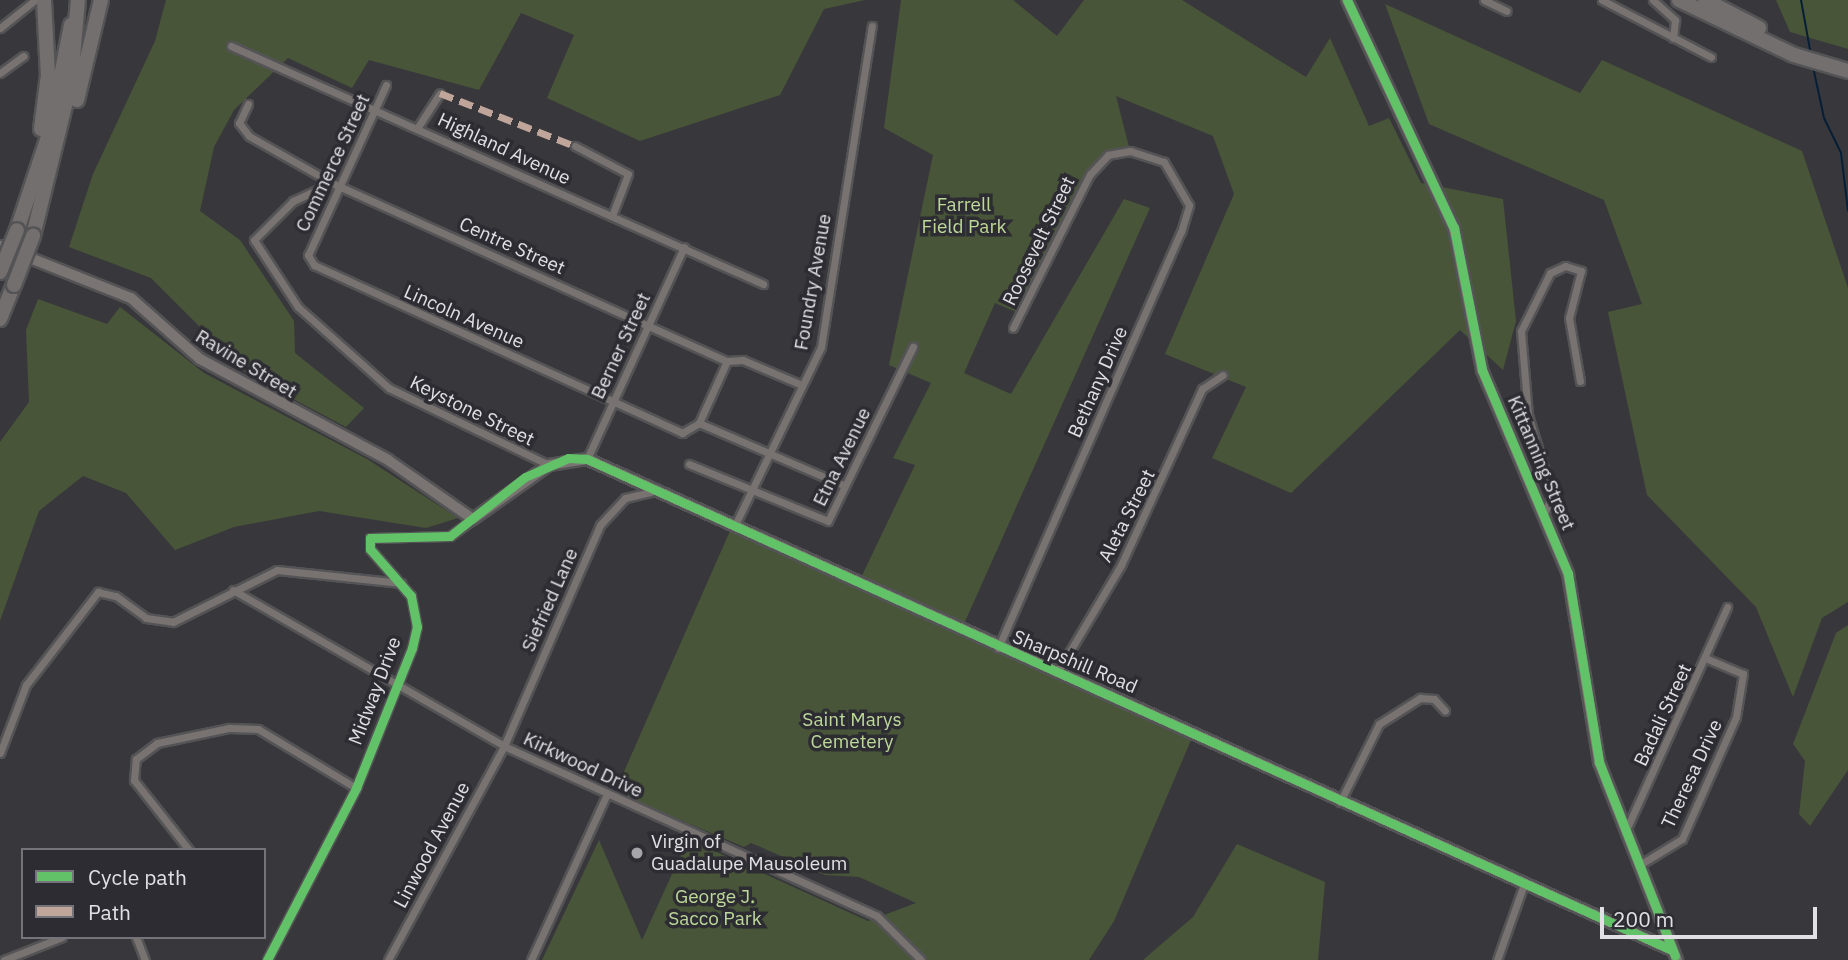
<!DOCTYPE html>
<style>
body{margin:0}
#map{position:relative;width:1848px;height:960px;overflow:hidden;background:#38383c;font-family:"IBM Plex Sans",sans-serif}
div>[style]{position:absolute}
.green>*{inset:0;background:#485538}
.stream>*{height:2px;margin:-1px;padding:0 1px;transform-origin:1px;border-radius:1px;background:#061f37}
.roads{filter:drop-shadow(2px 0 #545456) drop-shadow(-2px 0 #545456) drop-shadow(0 2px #545456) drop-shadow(0 -2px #545456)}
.street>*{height:7px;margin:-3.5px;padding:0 3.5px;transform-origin:3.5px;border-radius:3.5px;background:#787270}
.secondary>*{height:10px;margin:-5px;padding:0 5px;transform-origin:5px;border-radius:5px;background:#7a7472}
.highway>*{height:14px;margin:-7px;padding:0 7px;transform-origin:7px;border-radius:7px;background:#746f6f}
.bridges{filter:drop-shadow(2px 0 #545456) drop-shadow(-2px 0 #545456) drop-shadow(0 2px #545456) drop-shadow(0 -2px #545456)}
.highway-bridge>*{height:14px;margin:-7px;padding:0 7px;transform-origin:7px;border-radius:7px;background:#746f6f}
.quiet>*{height:7px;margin-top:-3.5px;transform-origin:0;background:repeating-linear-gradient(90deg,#c0a59a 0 14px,transparent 0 21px)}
.cycleway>*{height:9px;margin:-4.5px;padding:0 4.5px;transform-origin:4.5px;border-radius:4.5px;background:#61c268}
.dots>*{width:19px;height:19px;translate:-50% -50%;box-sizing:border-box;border:4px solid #2d2c33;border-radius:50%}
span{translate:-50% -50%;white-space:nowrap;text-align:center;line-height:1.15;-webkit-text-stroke:7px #2d2c33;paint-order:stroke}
.street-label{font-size:19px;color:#e1e1e5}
.park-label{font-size:19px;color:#bdd998}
.poi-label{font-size:19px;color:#e1e1e5}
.left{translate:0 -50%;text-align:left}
.legend{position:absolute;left:21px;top:848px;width:245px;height:91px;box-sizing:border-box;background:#2d2c33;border:2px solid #75747a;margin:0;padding:9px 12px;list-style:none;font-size:21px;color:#e1e1e5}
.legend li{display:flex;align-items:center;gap:14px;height:35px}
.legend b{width:35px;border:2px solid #75747a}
.scale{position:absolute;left:1600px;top:907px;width:217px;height:32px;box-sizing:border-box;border:4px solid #e1e1e5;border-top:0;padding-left:9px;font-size:21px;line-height:24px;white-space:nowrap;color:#e1e1e5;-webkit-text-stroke:5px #2d2c33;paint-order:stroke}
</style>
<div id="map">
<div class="green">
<i style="clip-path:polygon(166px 0,865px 0,824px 9px,780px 95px,640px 141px,547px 98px,574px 35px,521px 13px,479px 90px,369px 60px,352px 88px,288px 58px,234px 110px,214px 147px,200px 211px,240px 240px,294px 321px,295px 353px,364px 408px,346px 427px,248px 375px,151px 278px,69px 247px,93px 174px,155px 41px)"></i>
<i style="clip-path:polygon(901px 0,1013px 0,1057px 36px,1084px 0,1182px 0,1306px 77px,1330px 38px,1369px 126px,1389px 118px,1421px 183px,1503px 199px,1516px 321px,1503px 370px,1460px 330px,1291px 493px,1212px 458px,1246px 387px,1165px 354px,1234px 194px,1213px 136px,1116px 96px,1130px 151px,1108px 155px,1090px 174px,1021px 314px,995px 303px,964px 373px,1011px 394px,1124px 199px,1150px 208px,959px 635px,1191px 740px,1114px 921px,1089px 960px,542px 960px,599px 840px,642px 940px,688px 839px,868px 921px,916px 903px,859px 877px,825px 875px,751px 843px,744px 847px,615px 792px,730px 531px,856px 588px,915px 465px,893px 458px,931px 383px,889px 365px,933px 155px,884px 128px)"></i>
<i style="clip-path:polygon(1776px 0,1848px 0,1848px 49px,1790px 32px)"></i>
<i style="clip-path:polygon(1385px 4px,1580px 93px,1602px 60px,1802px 151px,1848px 288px,1848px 602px,1822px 618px,1793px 697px,1756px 607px,1647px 495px,1608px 312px,1642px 304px,1604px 200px,1429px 124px)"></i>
<i style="clip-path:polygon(38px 299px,107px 324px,120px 307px,204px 373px,367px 459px,458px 518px,426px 528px,319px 511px,234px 527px,175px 550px,126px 493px,83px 476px,39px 511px,0 621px,0 442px,29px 402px,26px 330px)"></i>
<i style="clip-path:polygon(1848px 625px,1848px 770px,1810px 826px,1799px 814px,1805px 761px,1793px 744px,1836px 633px)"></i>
<i style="clip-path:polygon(1237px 844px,1325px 882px,1318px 960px,1143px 960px,1193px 917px)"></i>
</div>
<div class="stream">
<i style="left:1801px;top:0;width:56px;rotate:79.7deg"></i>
<i style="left:1813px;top:67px;width:52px;rotate:77.8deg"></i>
<i style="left:1824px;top:118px;width:39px;rotate:64deg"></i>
<i style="left:1841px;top:153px;width:58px;rotate:83.1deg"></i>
</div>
<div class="roads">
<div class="street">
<i style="left:1484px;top:0;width:25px;rotate:26deg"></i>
<i style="left:1602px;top:0;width:123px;rotate:27.6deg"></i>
<i style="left:1653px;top:0;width:30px;rotate:42deg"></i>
<i style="left:1675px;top:20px;width:18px;rotate:96deg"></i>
<i style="left:0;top:28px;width:45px;rotate:-38.7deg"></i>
<i style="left:231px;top:46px;width:583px;rotate:24.1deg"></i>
<i style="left:0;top:73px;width:29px;rotate:-36deg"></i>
<i style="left:386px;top:85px;width:187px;rotate:114.6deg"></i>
<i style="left:308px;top:255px;width:12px;rotate:59deg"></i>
<i style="left:314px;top:265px;width:405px;rotate:24.5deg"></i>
<i style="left:682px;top:433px;width:20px;rotate:-30deg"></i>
<i style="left:699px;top:423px;width:68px;rotate:-65.7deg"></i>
<i style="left:248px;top:104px;width:21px;rotate:115deg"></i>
<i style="left:239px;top:123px;width:16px;rotate:52deg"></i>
<i style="left:249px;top:136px;width:95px;rotate:29.5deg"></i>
<i style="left:332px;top:183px;width:433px;rotate:24.3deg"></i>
<i style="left:727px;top:361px;width:16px;rotate:-4deg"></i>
<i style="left:743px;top:360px;width:64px;rotate:23deg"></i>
<i style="left:418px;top:127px;width:40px;rotate:-57.1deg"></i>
<i style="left:575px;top:146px;width:60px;rotate:27.8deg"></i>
<i style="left:628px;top:174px;width:45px;rotate:110.9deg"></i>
<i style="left:332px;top:183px;width:43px;rotate:155.2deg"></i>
<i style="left:293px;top:201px;width:55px;rotate:135deg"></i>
<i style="left:254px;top:240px;width:80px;rotate:56.7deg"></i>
<i style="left:298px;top:307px;width:122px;rotate:41.7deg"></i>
<i style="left:389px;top:388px;width:178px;rotate:25.7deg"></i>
<i style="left:699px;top:423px;width:159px;rotate:23.3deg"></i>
<i style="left:587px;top:459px;width:233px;rotate:-65.4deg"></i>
<i style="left:689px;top:464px;width:150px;rotate:22.3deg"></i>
<i style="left:828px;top:521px;width:194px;rotate:-64deg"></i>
<i style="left:1545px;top:512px;width:18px;rotate:-68deg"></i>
<i style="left:1552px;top:495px;width:84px;rotate:-106.7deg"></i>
<i style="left:1528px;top:415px;width:84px;rotate:-94.8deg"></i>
<i style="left:1521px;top:331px;width:65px;rotate:-63.4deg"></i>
<i style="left:1550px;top:273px;width:17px;rotate:-25deg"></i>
<i style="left:1565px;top:266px;width:17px;rotate:17deg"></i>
<i style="left:1581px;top:271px;width:49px;rotate:104.3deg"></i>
<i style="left:1569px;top:318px;width:64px;rotate:80.1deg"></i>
<i style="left:734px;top:527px;width:200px;rotate:-64.2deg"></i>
<i style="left:821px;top:347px;width:325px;rotate:-81deg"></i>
<i style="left:233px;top:590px;width:313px;rotate:29.9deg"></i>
<i style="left:504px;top:746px;width:410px;rotate:24.5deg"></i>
<i style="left:877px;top:916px;width:62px;rotate:45deg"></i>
<i style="left:998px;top:648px;width:454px;rotate:-66.3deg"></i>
<i style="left:1181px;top:232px;width:28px;rotate:-73deg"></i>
<i style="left:1189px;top:205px;width:50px;rotate:-120.2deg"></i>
<i style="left:1164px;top:162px;width:36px;rotate:-162deg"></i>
<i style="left:1130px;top:151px;width:22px;rotate:170deg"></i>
<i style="left:1108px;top:155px;width:26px;rotate:133deg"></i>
<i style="left:1090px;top:174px;width:172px;rotate:116.6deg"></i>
<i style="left:1057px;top:673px;width:126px;rotate:-59.3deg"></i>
<i style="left:1121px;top:565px;width:194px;rotate:-65.3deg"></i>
<i style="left:1202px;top:389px;width:25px;rotate:-34deg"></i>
<i style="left:0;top:753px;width:73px;rotate:-69.1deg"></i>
<i style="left:26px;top:685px;width:118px;rotate:-52.3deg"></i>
<i style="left:98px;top:592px;width:18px;rotate:13deg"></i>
<i style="left:116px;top:596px;width:37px;rotate:36deg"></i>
<i style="left:146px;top:618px;width:27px;rotate:8deg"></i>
<i style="left:173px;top:622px;width:116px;rotate:-26.6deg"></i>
<i style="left:277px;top:570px;width:125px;rotate:6deg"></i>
<i style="left:1340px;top:802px;width:87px;rotate:-63.4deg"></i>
<i style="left:1379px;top:724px;width:49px;rotate:-32.4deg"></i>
<i style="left:1420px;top:698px;width:14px;rotate:4deg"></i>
<i style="left:1434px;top:699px;width:16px;rotate:47deg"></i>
<i style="left:1626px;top:830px;width:245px;rotate:-65.6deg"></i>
<i style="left:189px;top:850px;width:89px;rotate:-128.2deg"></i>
<i style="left:134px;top:780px;width:21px;rotate:-85deg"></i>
<i style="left:136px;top:759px;width:26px;rotate:-37deg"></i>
<i style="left:157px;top:743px;width:74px;rotate:-11.8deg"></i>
<i style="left:229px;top:728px;width:29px;rotate:2deg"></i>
<i style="left:258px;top:729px;width:114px;rotate:31deg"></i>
<i style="left:1641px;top:864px;width:48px;rotate:-31.4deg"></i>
<i style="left:1682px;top:839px;width:133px;rotate:-66.1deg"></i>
<i style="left:1736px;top:717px;width:44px;rotate:-80.8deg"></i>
<i style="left:1743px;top:674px;width:39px;rotate:-157deg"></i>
<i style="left:136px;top:937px;width:25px;rotate:69deg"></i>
<i style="left:4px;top:960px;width:62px;rotate:-21.6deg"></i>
<i style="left:267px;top:960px;width:194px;rotate:-62.6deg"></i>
<i style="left:356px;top:788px;width:151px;rotate:-68.2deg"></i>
<i style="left:412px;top:648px;width:22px;rotate:-77deg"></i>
<i style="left:417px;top:627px;width:32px;rotate:-101deg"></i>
<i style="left:411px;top:596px;width:62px;rotate:-131.1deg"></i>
<i style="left:370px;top:549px;width:11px;rotate:-90deg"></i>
<i style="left:370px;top:538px;width:80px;rotate:-1.4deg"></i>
<i style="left:450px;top:536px;width:29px;rotate:-36deg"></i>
<i style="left:388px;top:960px;width:243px;rotate:-61.5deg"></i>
<i style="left:504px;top:746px;width:241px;rotate:-66.5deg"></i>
<i style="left:600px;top:525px;width:37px;rotate:-47deg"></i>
<i style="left:625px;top:498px;width:26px;rotate:-13deg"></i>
<i style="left:531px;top:960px;width:183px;rotate:-65.4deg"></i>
<i style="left:1497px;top:960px;width:81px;rotate:-70.4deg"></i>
</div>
<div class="secondary">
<i style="left:1347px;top:0;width:252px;rotate:64.9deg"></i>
<i style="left:1454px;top:228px;width:145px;rotate:78.8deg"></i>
<i style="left:1482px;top:370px;width:221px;rotate:67.1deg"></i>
<i style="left:1568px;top:574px;width:191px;rotate:80.6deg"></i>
<i style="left:1599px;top:762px;width:213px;rotate:68.5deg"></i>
<i style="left:0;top:246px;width:141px;rotate:21.7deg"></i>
<i style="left:131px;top:298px;width:92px;rotate:41.5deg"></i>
<i style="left:200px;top:359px;width:213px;rotate:28.2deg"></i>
<i style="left:388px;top:460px;width:103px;rotate:34.8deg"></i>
<i style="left:473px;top:519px;width:93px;rotate:-35.4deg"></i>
<i style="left:549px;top:465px;width:38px;rotate:-9deg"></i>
<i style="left:587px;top:459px;width:1191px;rotate:24.35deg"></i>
</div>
<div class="highway">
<i style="left:1679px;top:0;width:127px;rotate:25.6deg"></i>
<i style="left:1794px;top:55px;width:56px;rotate:16.5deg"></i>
<i style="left:1705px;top:0;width:61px;rotate:27.4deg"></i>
<i style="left:77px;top:100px;width:103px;rotate:-76.5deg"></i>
<i style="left:41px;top:129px;width:54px;rotate:-82.6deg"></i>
<i style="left:48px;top:75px;width:75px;rotate:-93.1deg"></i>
<i style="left:17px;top:230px;width:104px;rotate:-71.6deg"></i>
<i style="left:50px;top:131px;width:108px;rotate:-78.8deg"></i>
<i style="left:33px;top:236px;width:160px;rotate:-76.2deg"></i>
<i style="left:71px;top:81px;width:81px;rotate:-85.1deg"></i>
<i style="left:0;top:319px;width:37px;rotate:-68deg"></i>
</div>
</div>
<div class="bridges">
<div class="highway-bridge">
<i style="left:0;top:272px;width:45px;rotate:-68deg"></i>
<i style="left:14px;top:285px;width:53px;rotate:-68.8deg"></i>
</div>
</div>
<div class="quiet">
<i style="left:440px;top:93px;width:145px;rotate:21.4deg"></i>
</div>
<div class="cycleway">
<i style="left:1347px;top:0;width:252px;rotate:64.9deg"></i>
<i style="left:1454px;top:228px;width:145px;rotate:78.8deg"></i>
<i style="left:1482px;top:370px;width:221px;rotate:67.1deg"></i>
<i style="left:1568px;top:574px;width:191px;rotate:80.6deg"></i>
<i style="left:1599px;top:762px;width:208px;rotate:68.6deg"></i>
<i style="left:267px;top:960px;width:194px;rotate:-62.6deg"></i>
<i style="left:356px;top:788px;width:151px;rotate:-68.2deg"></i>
<i style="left:412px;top:648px;width:22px;rotate:-77deg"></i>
<i style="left:417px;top:627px;width:32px;rotate:-101deg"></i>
<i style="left:411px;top:596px;width:62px;rotate:-131.1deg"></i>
<i style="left:370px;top:549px;width:11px;rotate:-90deg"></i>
<i style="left:370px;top:538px;width:80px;rotate:-1.4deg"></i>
<i style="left:450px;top:536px;width:95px;rotate:-38.2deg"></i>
<i style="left:525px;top:477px;width:47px;rotate:-23.8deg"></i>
<i style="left:568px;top:458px;width:19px;rotate:3deg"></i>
<i style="left:587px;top:459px;width:1191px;rotate:24.35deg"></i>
</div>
<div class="dots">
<i style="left:637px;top:853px;background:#a6a6aa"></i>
</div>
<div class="street-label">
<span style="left:504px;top:149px;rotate:25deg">Highland Avenue</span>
<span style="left:333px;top:163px;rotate:-65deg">Commerce Street</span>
<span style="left:1039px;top:241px;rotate:-64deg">Roosevelt Street</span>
<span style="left:512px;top:246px;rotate:24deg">Centre Street</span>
<span style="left:813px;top:282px;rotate:-80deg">Foundry Avenue</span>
<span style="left:464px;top:317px;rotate:24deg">Lincoln Avenue</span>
<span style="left:621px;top:346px;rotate:-65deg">Berner Street</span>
<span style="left:246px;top:364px;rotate:31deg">Ravine Street</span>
<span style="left:1098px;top:382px;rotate:-66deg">Bethany Drive</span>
<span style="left:472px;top:411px;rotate:26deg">Keystone Street</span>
<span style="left:842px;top:457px;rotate:-64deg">Etna Avenue</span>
<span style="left:1541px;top:463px;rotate:67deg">Kittanning Street</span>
<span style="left:1127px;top:516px;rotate:-63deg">Aleta Street</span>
<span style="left:550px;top:600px;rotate:-66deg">Siefried Lane</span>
<span style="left:1075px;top:662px;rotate:23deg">Sharpshill Road</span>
<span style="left:375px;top:691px;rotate:-69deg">Midway Drive</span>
<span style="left:1663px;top:715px;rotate:-65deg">Badali Street</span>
<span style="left:583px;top:765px;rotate:25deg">Kirkwood Drive</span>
<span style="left:1692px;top:774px;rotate:-65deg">Theresa Drive</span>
<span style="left:432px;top:845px;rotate:-62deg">Linwood Avenue</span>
</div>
<div class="park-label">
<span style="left:964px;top:216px">Farrell<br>Field Park</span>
<span style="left:852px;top:731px">Saint Marys<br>Cemetery</span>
<span style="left:715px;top:908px">George J.<br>Sacco Park</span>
</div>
<div class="poi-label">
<span class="left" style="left:651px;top:853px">Virgin of<br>Guadalupe Mausoleum</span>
</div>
<ul class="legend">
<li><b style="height:9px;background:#61c268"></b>Cycle path</li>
<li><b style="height:9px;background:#c0a59a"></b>Path</li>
</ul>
<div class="scale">200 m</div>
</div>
